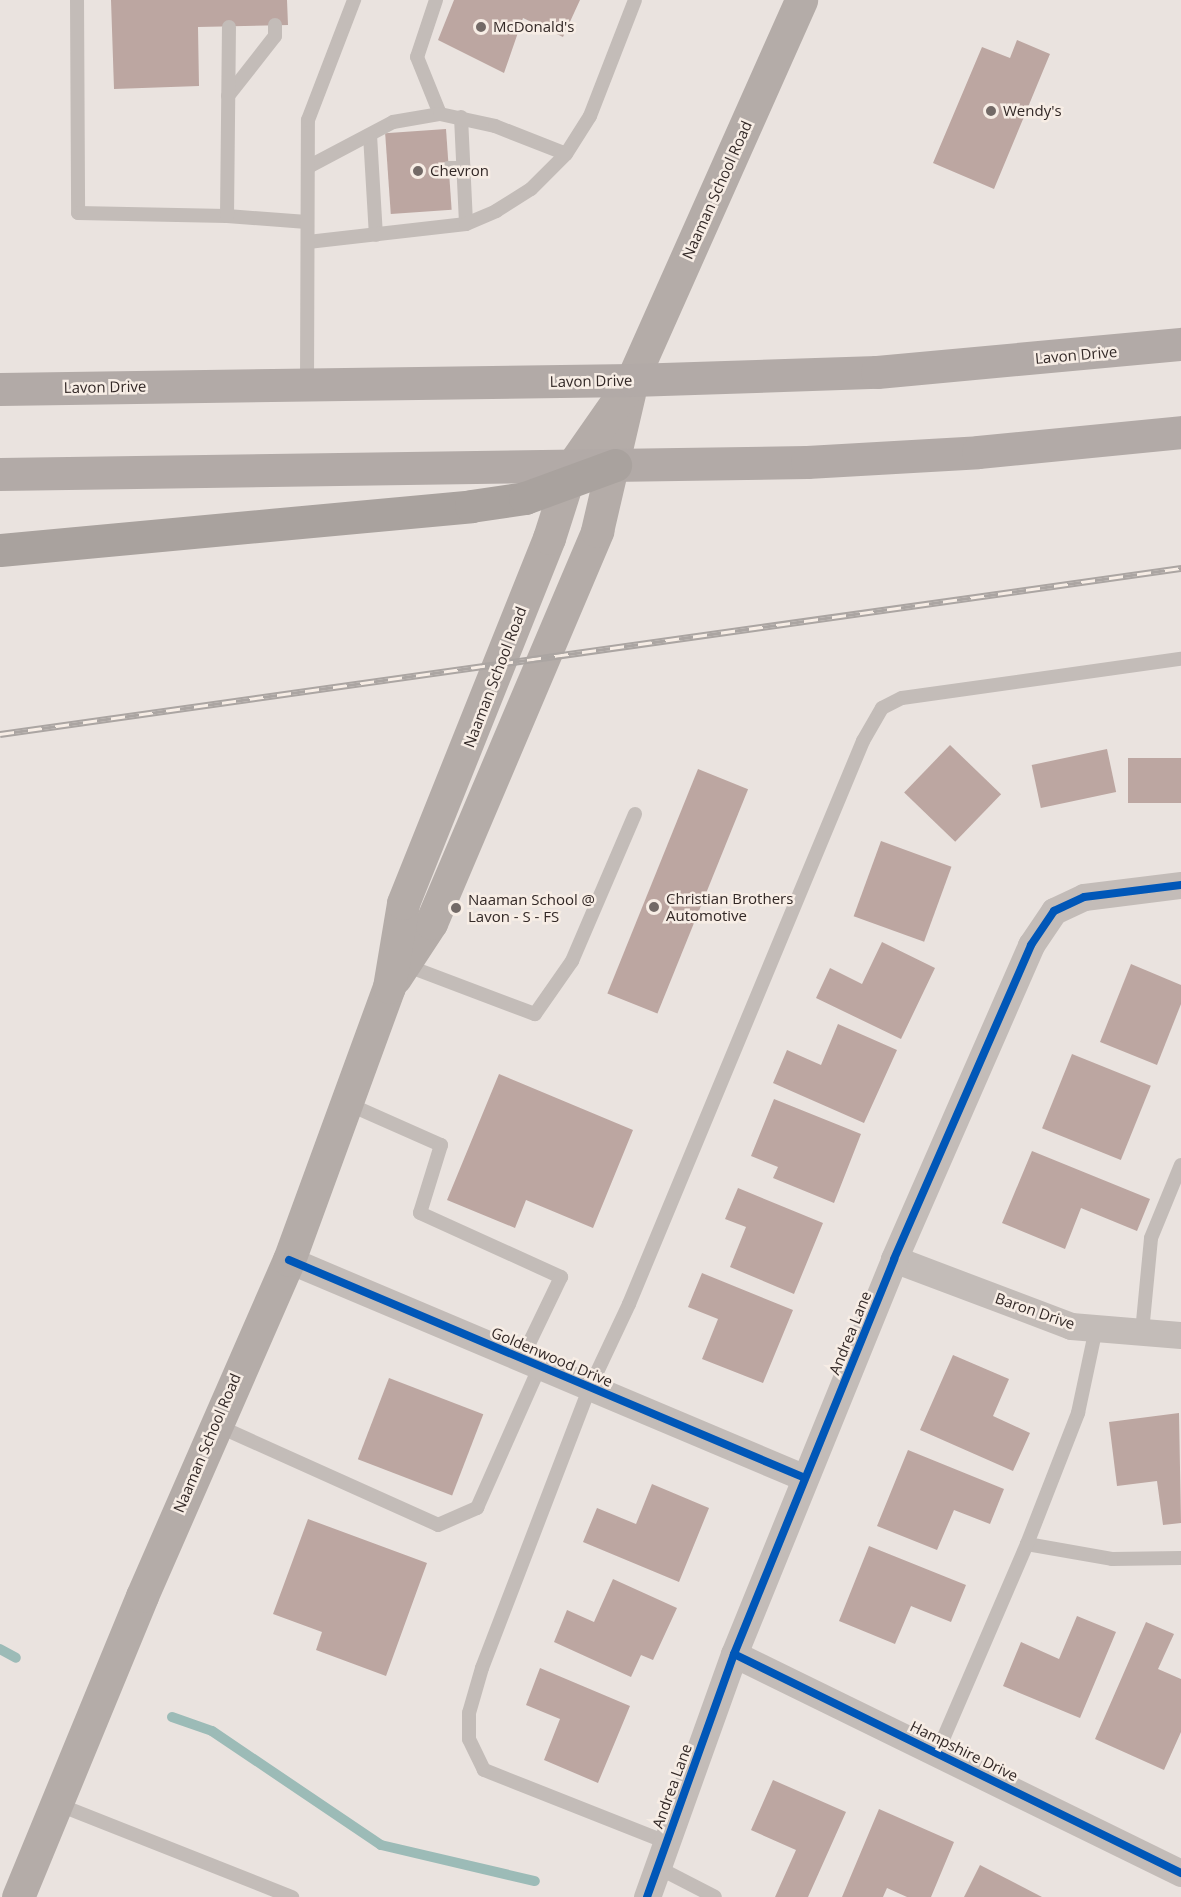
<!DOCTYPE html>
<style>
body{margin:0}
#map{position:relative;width:1181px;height:1897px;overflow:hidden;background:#eae3df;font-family:"Open Sans",sans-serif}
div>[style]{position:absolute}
.stream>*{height:10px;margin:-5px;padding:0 5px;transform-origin:5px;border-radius:5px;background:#9cbbb7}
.building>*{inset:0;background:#bca6a1;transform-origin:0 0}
.lane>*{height:14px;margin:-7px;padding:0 7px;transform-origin:7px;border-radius:7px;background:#c3bcb8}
.street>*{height:27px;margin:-13.5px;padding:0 13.5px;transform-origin:13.5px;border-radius:13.5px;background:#c3bcb8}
.secondary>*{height:33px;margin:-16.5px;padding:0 16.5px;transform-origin:16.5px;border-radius:16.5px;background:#b4aca8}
.primary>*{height:33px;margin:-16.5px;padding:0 16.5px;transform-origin:16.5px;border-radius:16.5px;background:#b2aaa7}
.highway>*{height:33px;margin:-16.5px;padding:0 16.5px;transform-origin:16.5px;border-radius:16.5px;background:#a9a29e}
.rail>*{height:7px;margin-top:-3.5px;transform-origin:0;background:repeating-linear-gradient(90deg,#f7ede5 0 14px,#aba5a2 0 28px);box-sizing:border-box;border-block:2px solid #aba5a2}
.cycleway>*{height:8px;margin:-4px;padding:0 4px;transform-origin:4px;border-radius:4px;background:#0057b8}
.dots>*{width:16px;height:16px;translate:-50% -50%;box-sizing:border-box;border:3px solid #f7ede5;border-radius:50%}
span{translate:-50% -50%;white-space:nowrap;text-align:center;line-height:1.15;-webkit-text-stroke:5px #f7ede5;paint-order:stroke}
.poi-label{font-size:15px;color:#332927}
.left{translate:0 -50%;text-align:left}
.street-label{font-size:15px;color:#332927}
</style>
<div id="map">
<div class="stream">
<i style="left:0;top:1649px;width:18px;rotate:29deg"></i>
<i style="left:172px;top:1717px;width:42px;rotate:19.3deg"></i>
<i style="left:212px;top:1731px;width:204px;rotate:34deg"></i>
<i style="left:381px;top:1845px;width:158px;rotate:13.2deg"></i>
</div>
<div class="building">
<i style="clip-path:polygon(111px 0,287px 0,288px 25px,198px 27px,199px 86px,114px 89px)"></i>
<i style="clip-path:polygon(454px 0,580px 0,563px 37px,523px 18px,504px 73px,438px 40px)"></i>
<i style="clip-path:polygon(1017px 40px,1050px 54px,994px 189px,933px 163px,982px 47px,1010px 58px)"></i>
<i style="left:446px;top:129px;width:81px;height:61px;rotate:86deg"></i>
<i style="left:950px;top:745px;width:71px;height:66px;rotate:44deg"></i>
<i style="left:1107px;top:749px;width:44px;height:77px;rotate:78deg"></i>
<i style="left:1181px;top:758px;width:45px;height:53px;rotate:90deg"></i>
<i style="left:698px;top:769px;width:54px;height:242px;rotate:22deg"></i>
<i style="left:881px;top:841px;width:75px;height:80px;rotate:20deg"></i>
<i style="clip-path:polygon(882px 942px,935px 968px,901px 1039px,816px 998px,830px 968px,862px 984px)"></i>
<i style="clip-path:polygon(1131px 964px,1181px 985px,1181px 1004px,1157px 1065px,1100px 1042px)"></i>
<i style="clip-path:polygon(838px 1024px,897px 1050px,864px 1123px,773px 1083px,787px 1050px,821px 1065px)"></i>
<i style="left:1072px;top:1054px;width:85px;height:80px;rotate:22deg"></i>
<i style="clip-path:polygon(499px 1074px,633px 1130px,593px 1228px,526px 1200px,515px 1228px,447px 1200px)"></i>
<i style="clip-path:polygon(774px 1099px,861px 1134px,834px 1203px,773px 1178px,778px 1167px,751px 1156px)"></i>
<i style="clip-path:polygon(1032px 1151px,1150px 1199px,1137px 1231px,1081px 1208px,1065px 1249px,1002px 1223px)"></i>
<i style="clip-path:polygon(738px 1188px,823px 1223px,794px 1294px,730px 1267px,746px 1227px,725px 1219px)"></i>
<i style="clip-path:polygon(702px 1273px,793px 1310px,763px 1383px,702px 1359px,718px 1319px,688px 1307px)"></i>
<i style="clip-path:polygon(953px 1355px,1009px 1379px,993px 1416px,1030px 1433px,1013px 1471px,920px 1430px)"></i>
<i style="left:389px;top:1378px;width:101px;height:87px;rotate:21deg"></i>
<i style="clip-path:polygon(1179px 1413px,1181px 1523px,1163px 1525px,1157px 1481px,1117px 1486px,1109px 1422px)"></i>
<i style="clip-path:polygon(908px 1450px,1004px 1489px,990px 1524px,954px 1510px,937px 1550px,877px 1526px)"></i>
<i style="clip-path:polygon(652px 1484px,709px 1508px,679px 1582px,583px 1542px,597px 1508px,636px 1524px)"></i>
<i style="clip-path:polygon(308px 1519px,427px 1563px,386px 1676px,316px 1650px,322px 1632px,273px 1614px)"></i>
<i style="clip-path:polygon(869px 1546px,966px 1585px,951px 1622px,911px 1606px,895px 1644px,839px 1621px)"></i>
<i style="clip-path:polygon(613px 1579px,677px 1608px,653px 1660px,641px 1655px,631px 1677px,554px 1642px,567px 1610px,594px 1622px)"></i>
<i style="clip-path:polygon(1077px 1616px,1116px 1632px,1080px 1718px,1003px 1686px,1021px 1642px,1059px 1659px)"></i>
<i style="clip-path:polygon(1146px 1622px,1174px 1634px,1158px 1669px,1181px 1679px,1181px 1732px,1164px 1770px,1095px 1739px)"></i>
<i style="clip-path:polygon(540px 1668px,630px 1706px,598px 1783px,544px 1760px,560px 1719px,526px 1705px)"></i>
<i style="clip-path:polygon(773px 1780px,846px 1812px,808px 1897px,775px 1897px,796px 1850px,751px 1830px)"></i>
<i style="clip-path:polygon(879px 1809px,954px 1842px,931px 1897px,907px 1897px,887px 1888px,883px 1897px,842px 1897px)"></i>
<i style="clip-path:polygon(980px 1865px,1042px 1897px,964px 1897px)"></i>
</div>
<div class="lane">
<i style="left:77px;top:0;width:213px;rotate:89.7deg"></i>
<i style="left:78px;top:213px;width:149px;rotate:1.2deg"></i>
<i style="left:227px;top:216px;width:80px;rotate:4.3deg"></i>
<i style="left:436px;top:0;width:60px;rotate:108.4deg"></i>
<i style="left:417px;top:57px;width:61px;rotate:68deg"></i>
<i style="left:228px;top:96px;width:76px;rotate:-51.9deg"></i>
<i style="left:275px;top:36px;width:11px;rotate:-90deg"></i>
<i style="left:461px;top:117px;width:107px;rotate:87.3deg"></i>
<i style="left:370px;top:135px;width:100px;rotate:86.6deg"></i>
<i style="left:308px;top:167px;width:96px;rotate:-27.9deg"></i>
<i style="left:393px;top:122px;width:48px;rotate:-9.7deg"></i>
<i style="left:440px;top:114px;width:56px;rotate:12.3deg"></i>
<i style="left:495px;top:126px;width:76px;rotate:21.5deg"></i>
<i style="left:448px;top:168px;width:16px"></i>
<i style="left:227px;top:216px;width:189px;rotate:-89.4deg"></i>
<i style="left:308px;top:242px;width:159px;rotate:-6.5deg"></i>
<i style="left:466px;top:224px;width:33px;rotate:-23deg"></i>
<i style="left:496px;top:211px;width:41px;rotate:-32.2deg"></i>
<i style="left:531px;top:189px;width:49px;rotate:-45deg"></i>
<i style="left:566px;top:154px;width:45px;rotate:-57.7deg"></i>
<i style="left:590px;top:116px;width:124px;rotate:-68.8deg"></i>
<i style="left:307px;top:385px;width:265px;rotate:-89.8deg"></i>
<i style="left:308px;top:120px;width:129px;rotate:-69deg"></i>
<i style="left:405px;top:965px;width:139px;rotate:20.7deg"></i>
<i style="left:535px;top:1014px;width:65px;rotate:-55.1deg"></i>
<i style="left:572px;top:961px;width:160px;rotate:-66.8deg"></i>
<i style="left:346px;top:1103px;width:104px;rotate:23.9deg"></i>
<i style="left:441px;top:1145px;width:71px;rotate:107.2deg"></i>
<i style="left:420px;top:1213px;width:155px;rotate:24.4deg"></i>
<i style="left:561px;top:1277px;width:90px;rotate:115.7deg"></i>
<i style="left:1142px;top:1332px;width:94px;rotate:-84.5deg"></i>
<i style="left:1151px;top:1238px;width:79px;rotate:-67.7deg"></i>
<i style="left:216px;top:1425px;width:243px;rotate:24.2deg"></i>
<i style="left:438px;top:1525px;width:43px;rotate:-23.6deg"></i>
<i style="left:477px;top:1508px;width:155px;rotate:-66.1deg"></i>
<i style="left:1027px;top:1544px;width:86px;rotate:10deg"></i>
<i style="left:1112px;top:1559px;width:69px;rotate:-0.8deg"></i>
<i style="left:937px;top:1753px;width:228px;rotate:-66.7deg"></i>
<i style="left:1027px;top:1544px;width:141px;rotate:-68.7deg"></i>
<i style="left:1078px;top:1413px;width:87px;rotate:-78deg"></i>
<i style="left:57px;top:1804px;width:253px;rotate:21.6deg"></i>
<i style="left:666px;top:1842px;width:196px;rotate:-158.4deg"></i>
<i style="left:484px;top:1770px;width:34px;rotate:-116deg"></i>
<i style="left:469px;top:1739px;width:26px;rotate:-90deg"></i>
<i style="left:469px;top:1713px;width:47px;rotate:-73.9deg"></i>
<i style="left:482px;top:1668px;width:301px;rotate:-69deg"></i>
<i style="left:590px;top:1387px;width:92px;rotate:-64.8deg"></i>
<i style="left:629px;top:1304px;width:610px;rotate:-67.43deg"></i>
<i style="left:863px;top:741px;width:38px;rotate:-60deg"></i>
<i style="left:882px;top:708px;width:22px;rotate:-27deg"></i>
<i style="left:902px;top:698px;width:282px;rotate:-8deg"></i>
<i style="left:657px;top:1867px;width:65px;rotate:27.3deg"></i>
</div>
<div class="street">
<i style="left:894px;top:1259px;width:189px;rotate:20.7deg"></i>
<i style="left:1071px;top:1326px;width:110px;rotate:4.7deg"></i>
<i style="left:289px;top:1260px;width:560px;rotate:22.9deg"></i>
<i style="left:734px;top:1654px;width:498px;rotate:26.1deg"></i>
<i style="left:647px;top:1897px;width:258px;rotate:-70.3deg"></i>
<i style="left:734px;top:1654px;width:426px;rotate:-67.9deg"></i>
<i style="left:894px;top:1259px;width:343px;rotate:-66.4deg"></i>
<i style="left:1031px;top:945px;width:41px;rotate:-55.9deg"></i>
<i style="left:1054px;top:911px;width:33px;rotate:-25deg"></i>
<i style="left:1084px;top:897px;width:98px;rotate:-7.1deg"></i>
</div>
<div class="secondary">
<i style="left:395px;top:978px;width:66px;rotate:-56.8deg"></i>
<i style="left:431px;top:923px;width:426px;rotate:-67deg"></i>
<i style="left:597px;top:531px;width:141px;rotate:-76.9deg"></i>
<i style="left:18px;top:1897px;width:326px;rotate:-67.6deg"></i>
<i style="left:142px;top:1596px;width:367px;rotate:-66.4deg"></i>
<i style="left:289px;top:1260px;width:291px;rotate:-69.9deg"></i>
<i style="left:389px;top:987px;width:85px;rotate:-80.5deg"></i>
<i style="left:403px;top:903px;width:393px;rotate:-68.2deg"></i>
<i style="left:549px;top:538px;width:76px;rotate:-72.3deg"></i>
<i style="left:572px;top:466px;width:105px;rotate:-55.1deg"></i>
<i style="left:632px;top:380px;width:416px;rotate:-66deg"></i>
</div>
<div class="primary">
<i style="left:0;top:389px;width:632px;rotate:-0.82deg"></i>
<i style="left:632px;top:380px;width:245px;rotate:-1.9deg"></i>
<i style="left:877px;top:372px;width:305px;rotate:-5.3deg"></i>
<i style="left:0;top:474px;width:807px;rotate:-0.85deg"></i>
<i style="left:807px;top:462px;width:171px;rotate:-3.3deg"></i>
<i style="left:978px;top:452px;width:204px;rotate:-5.6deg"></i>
</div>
<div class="highway">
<i style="left:0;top:550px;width:473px;rotate:-5.3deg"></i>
<i style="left:471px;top:506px;width:55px;rotate:-8.4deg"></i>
<i style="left:525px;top:498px;width:96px;rotate:-20.1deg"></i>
</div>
<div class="rail">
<i style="left:0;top:734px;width:1193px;rotate:-8deg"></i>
</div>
<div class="cycleway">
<i style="left:289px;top:1260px;width:560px;rotate:22.9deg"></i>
<i style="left:734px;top:1654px;width:498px;rotate:26.1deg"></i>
<i style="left:647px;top:1897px;width:258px;rotate:-70.3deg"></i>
<i style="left:734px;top:1654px;width:426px;rotate:-67.9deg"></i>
<i style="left:894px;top:1259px;width:343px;rotate:-66.4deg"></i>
<i style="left:1031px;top:945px;width:41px;rotate:-55.9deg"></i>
<i style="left:1054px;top:911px;width:33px;rotate:-25deg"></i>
<i style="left:1084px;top:897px;width:98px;rotate:-7.1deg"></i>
</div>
<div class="dots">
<i style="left:481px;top:27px;background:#736a67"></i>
<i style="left:991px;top:111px;background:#736a67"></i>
<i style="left:418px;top:171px;background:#736a67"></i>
<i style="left:654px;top:907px;background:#736a67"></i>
<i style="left:456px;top:908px;background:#736a67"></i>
</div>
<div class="poi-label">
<span class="left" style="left:493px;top:27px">McDonald's</span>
<span class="left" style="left:1003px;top:111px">Wendy's</span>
<span class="left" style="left:430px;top:171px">Chevron</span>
<span class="left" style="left:666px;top:907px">Christian Brothers<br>Automotive</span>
<span class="left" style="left:468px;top:908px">Naaman School @<br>Lavon - S - FS</span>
</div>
<div class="street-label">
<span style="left:717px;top:190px;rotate:-66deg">Naaman School Road</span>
<span style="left:1076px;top:355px;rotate:-5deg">Lavon Drive</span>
<span style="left:591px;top:381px;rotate:-1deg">Lavon Drive</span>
<span style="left:105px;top:387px;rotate:-1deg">Lavon Drive</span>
<span style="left:495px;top:677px;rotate:-69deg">Naaman School Road</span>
<span style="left:1035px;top:1311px;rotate:19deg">Baron Drive</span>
<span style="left:850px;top:1333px;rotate:-68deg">Andrea Lane</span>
<span style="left:552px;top:1357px;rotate:23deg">Goldenwood Drive</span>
<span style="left:207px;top:1443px;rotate:-67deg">Naaman School Road</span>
<span style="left:964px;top:1751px;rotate:26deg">Hampshire Drive</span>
<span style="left:672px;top:1786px;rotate:-70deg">Andrea Lane</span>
</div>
</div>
